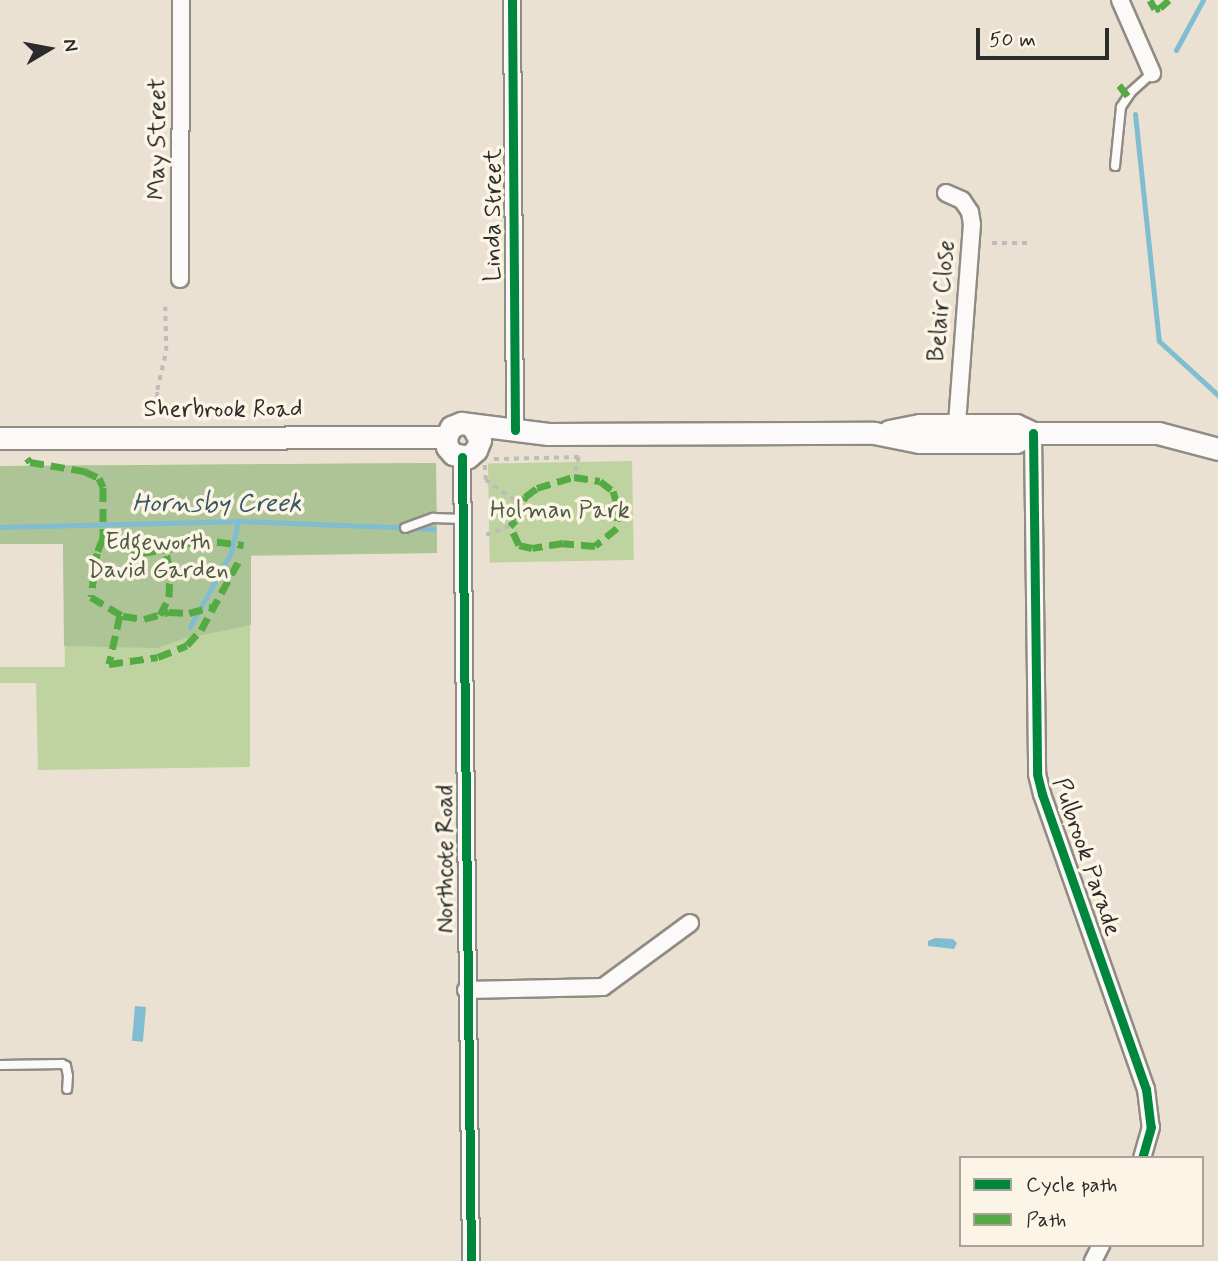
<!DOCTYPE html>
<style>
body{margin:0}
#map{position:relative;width:1218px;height:1261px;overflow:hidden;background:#eae1d2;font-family:Mynerve,sans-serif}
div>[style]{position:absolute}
.green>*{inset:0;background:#bed39f;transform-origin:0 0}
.forest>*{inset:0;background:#adc497}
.water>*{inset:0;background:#80bdd1;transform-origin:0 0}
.stream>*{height:5px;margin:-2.5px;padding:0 2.5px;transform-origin:2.5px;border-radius:2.5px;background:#80bdd1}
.path>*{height:3.5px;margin-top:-1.75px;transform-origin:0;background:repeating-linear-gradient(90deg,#bdbcb9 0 5px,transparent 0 10px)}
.roads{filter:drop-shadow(2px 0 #908c84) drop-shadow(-2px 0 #908c84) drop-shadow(0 2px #908c84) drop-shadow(0 -2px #908c84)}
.service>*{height:8px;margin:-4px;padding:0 4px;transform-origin:4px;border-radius:4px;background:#fcfaf8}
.minor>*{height:16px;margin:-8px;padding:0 8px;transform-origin:8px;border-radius:8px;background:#fcfaf8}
.secondary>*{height:21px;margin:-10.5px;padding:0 10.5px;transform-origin:10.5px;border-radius:10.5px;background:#fcfaf8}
.quiet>*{height:7px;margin-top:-3.5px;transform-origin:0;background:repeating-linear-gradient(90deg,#54ab44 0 14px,transparent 0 21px)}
.cycleway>*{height:9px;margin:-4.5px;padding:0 4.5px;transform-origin:4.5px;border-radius:4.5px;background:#00873e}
span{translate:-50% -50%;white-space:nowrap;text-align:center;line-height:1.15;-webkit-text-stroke:7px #fcf5e5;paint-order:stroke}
.street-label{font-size:24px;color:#2b2b2b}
.park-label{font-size:24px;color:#4c5a42}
.water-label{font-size:26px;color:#395865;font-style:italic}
.legend{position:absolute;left:959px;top:1156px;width:245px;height:91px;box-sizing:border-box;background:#fcf5e5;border:2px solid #a8a49b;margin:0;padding:9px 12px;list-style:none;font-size:21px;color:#2b2b2b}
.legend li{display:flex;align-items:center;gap:14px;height:35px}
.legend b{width:35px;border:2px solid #a8a49b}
.north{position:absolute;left:14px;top:14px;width:70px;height:70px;-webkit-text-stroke:5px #fcf5e5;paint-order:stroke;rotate:80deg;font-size:19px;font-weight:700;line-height:28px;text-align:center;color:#2b2b2b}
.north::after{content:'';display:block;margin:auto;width:24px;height:32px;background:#2b2b2b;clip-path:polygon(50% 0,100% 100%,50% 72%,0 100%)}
.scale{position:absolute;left:976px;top:28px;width:133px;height:32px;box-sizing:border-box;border:4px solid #2b2b2b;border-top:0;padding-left:9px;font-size:21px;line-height:24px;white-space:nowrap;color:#2b2b2b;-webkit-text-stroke:5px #fcf5e5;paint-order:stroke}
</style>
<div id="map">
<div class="green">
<i style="left:632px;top:461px;width:99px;height:144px;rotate:89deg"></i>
<i style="clip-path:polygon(436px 463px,437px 553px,250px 556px,250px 767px,38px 770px,36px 683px,0 683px,0 667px,65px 667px,63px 544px,0 544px,0 466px)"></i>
</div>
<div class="forest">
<i style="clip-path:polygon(436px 463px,437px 553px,251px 555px,251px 625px,183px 639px,157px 648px,64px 646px,63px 544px,0 544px,0 466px)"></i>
</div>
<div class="water">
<i style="clip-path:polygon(935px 938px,953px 939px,957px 943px,954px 949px,928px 946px,928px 941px)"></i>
<i style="left:135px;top:1006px;width:11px;height:35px;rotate:5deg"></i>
</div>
<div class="stream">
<i style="left:1176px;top:50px;width:57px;rotate:-61.6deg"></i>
<i style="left:1135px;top:114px;width:228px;rotate:84deg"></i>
<i style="left:1159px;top:341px;width:80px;rotate:42.5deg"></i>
<i style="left:0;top:527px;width:238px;rotate:-1.4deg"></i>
<i style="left:238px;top:521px;width:196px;rotate:2.3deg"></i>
<i style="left:190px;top:627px;width:85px;rotate:-61.3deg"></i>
<i style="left:231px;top:552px;width:32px;rotate:-77deg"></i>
</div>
<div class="path">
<i style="left:992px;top:243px;width:35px"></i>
<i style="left:157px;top:417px;width:27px;rotate:-90deg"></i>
<i style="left:157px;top:390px;width:40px;rotate:-77deg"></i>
<i style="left:166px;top:351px;width:44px;rotate:-91.3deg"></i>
<i style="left:494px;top:459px;width:85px;rotate:-1.3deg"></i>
<i style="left:579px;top:457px;width:21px;rotate:104deg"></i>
<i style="left:485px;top:465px;width:15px;rotate:86deg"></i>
<i style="left:486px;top:480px;width:42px;rotate:35.2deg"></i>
<i style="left:486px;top:535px;width:26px;rotate:-21deg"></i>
</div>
<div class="roads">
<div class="service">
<i style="left:1115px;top:166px;width:59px;rotate:-84.2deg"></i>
<i style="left:1121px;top:107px;width:18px;rotate:-56deg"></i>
<i style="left:1131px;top:92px;width:28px;rotate:-42deg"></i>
<i style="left:405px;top:528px;width:30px;rotate:-20deg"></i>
<i style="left:433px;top:518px;width:30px;rotate:2deg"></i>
<i style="left:0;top:1065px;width:62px;rotate:-0.9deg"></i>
<i style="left:62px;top:1064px;width:4px;rotate:27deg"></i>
<i style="left:66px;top:1066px;width:10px;rotate:79deg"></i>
<i style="left:68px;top:1076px;width:13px;rotate:94deg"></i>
</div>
<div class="minor">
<i style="left:512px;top:0;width:430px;rotate:89.6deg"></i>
<i style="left:1120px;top:0;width:80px;rotate:66.3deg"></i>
<i style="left:946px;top:193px;width:17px;rotate:24deg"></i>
<i style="left:962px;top:200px;width:14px;rotate:56deg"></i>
<i style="left:970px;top:212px;width:12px;rotate:81deg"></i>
<i style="left:972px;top:224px;width:202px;rotate:94.3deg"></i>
<i style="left:180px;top:279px;width:279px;rotate:-89.8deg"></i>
<i style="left:1033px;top:433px;width:341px;rotate:89.3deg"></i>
<i style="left:1037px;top:774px;width:21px;rotate:76deg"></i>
<i style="left:1042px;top:794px;width:313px;rotate:70.6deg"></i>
<i style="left:1146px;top:1089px;width:38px;rotate:83deg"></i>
<i style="left:1151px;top:1127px;width:32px;rotate:106deg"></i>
<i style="left:462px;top:457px;width:804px;rotate:89.36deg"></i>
<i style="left:466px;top:990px;width:137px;rotate:-1.3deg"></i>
<i style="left:603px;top:987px;width:108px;rotate:-36.3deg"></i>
<i style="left:1093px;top:1261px;width:18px;rotate:-63deg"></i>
</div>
<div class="secondary">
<i style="left:472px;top:426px;width:16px;rotate:60deg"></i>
<i style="left:480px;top:440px;width:11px;rotate:112deg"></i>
<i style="left:476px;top:450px;width:11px;rotate:139deg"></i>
<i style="left:468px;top:457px;width:15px;rotate:-169deg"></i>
<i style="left:453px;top:454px;width:9px;rotate:-131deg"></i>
<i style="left:447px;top:447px;width:10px;rotate:-96deg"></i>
<i style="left:446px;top:437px;width:11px;rotate:-63deg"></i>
<i style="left:451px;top:427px;width:11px;rotate:-22deg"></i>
<i style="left:461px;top:423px;width:88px;rotate:7.2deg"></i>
<i style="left:548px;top:434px;width:326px;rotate:-0.2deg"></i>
<i style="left:874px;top:433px;width:46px;rotate:11.3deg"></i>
<i style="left:919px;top:442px;width:97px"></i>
<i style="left:1016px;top:442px;width:19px;rotate:-28deg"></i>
<i style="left:889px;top:431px;width:32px;rotate:-11deg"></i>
<i style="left:920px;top:425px;width:96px"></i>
<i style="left:1016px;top:425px;width:19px;rotate:25deg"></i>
<i style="left:1033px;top:433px;width:125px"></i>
<i style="left:1158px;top:433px;width:62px;rotate:14.9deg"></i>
<i style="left:0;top:438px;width:446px;rotate:-0.1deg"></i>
</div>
</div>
<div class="quiet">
<i style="left:1150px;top:0;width:10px;rotate:61deg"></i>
<i style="left:1155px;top:9px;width:5px;rotate:-11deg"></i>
<i style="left:1160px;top:8px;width:12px;rotate:-42deg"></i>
<i style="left:1119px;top:85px;width:14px;rotate:51deg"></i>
<i style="left:27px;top:458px;width:5px;rotate:53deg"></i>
<i style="left:30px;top:462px;width:55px;rotate:9.5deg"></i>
<i style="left:84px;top:471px;width:17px;rotate:25deg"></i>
<i style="left:99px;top:478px;width:10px;rotate:66deg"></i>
<i style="left:103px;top:487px;width:51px;rotate:90deg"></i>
<i style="left:103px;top:538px;width:16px;rotate:112deg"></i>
<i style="left:97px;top:553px;width:44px;rotate:97.8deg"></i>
<i style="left:91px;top:597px;width:37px;rotate:31deg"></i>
<i style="left:123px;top:616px;width:21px;rotate:8deg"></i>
<i style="left:144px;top:619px;width:26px;rotate:-16deg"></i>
<i style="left:169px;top:612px;width:20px;rotate:3deg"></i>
<i style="left:189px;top:613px;width:24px;rotate:-15deg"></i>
<i style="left:574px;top:477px;width:26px;rotate:9deg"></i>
<i style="left:600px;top:481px;width:16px;rotate:38deg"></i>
<i style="left:613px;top:491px;width:17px;rotate:73deg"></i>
<i style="left:618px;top:507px;width:21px;rotate:93deg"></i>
<i style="left:617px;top:528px;width:28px;rotate:141deg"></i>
<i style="left:595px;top:546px;width:32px;rotate:-175deg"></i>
<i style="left:563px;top:543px;width:31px;rotate:171deg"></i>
<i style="left:532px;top:548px;width:13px;rotate:-167deg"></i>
<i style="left:519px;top:545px;width:21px;rotate:-115deg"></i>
<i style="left:510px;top:526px;width:8px;rotate:-45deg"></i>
<i style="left:516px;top:520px;width:25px;rotate:-69deg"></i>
<i style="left:525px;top:497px;width:15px;rotate:-37deg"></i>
<i style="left:537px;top:488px;width:39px;rotate:-17deg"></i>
<i style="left:103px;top:538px;width:42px;rotate:21deg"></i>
<i style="left:142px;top:553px;width:37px;rotate:-9deg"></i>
<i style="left:179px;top:547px;width:19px;rotate:-25deg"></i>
<i style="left:196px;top:539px;width:48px;rotate:7.1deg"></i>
<i style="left:120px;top:615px;width:50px;rotate:102.7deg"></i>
<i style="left:109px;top:664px;width:49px;rotate:-8.1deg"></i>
<i style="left:158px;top:657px;width:31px;rotate:-22deg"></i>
<i style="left:187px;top:645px;width:21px;rotate:-47deg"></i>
<i style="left:201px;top:630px;width:83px;rotate:-61.3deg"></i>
<i style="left:160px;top:615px;width:20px;rotate:-63deg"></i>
<i style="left:169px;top:597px;width:28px;rotate:-88deg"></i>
<i style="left:170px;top:569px;width:21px;rotate:-104deg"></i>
</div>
<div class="cycleway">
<i style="left:512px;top:0;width:430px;rotate:89.6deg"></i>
<i style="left:1033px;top:433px;width:341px;rotate:89.3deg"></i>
<i style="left:1037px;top:774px;width:21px;rotate:76deg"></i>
<i style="left:1042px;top:794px;width:313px;rotate:70.6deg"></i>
<i style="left:1146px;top:1089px;width:38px;rotate:83deg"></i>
<i style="left:1151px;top:1127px;width:32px;rotate:106deg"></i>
<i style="left:462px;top:457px;width:804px;rotate:89.36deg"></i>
</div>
<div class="street-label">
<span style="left:158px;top:139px;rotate:-90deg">May Street</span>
<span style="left:494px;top:215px;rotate:-90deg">Linda Street</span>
<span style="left:942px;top:301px;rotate:-85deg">Belair Close</span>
<span style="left:223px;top:410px">Sherbrook Road</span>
<span style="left:1086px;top:857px;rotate:71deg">Pulbrook Parade</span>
<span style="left:446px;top:859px;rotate:-90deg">Northcote Road</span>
</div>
<div class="park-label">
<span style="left:560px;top:511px">Holman Park</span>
<span style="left:158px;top:557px">Edgeworth<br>David Garden</span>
</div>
<div class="water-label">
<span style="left:217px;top:505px">Hornsby Creek</span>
</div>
<ul class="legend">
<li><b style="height:9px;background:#00873e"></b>Cycle path</li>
<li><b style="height:9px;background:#54ab44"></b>Path</li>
</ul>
<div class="north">N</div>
<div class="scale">50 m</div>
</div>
